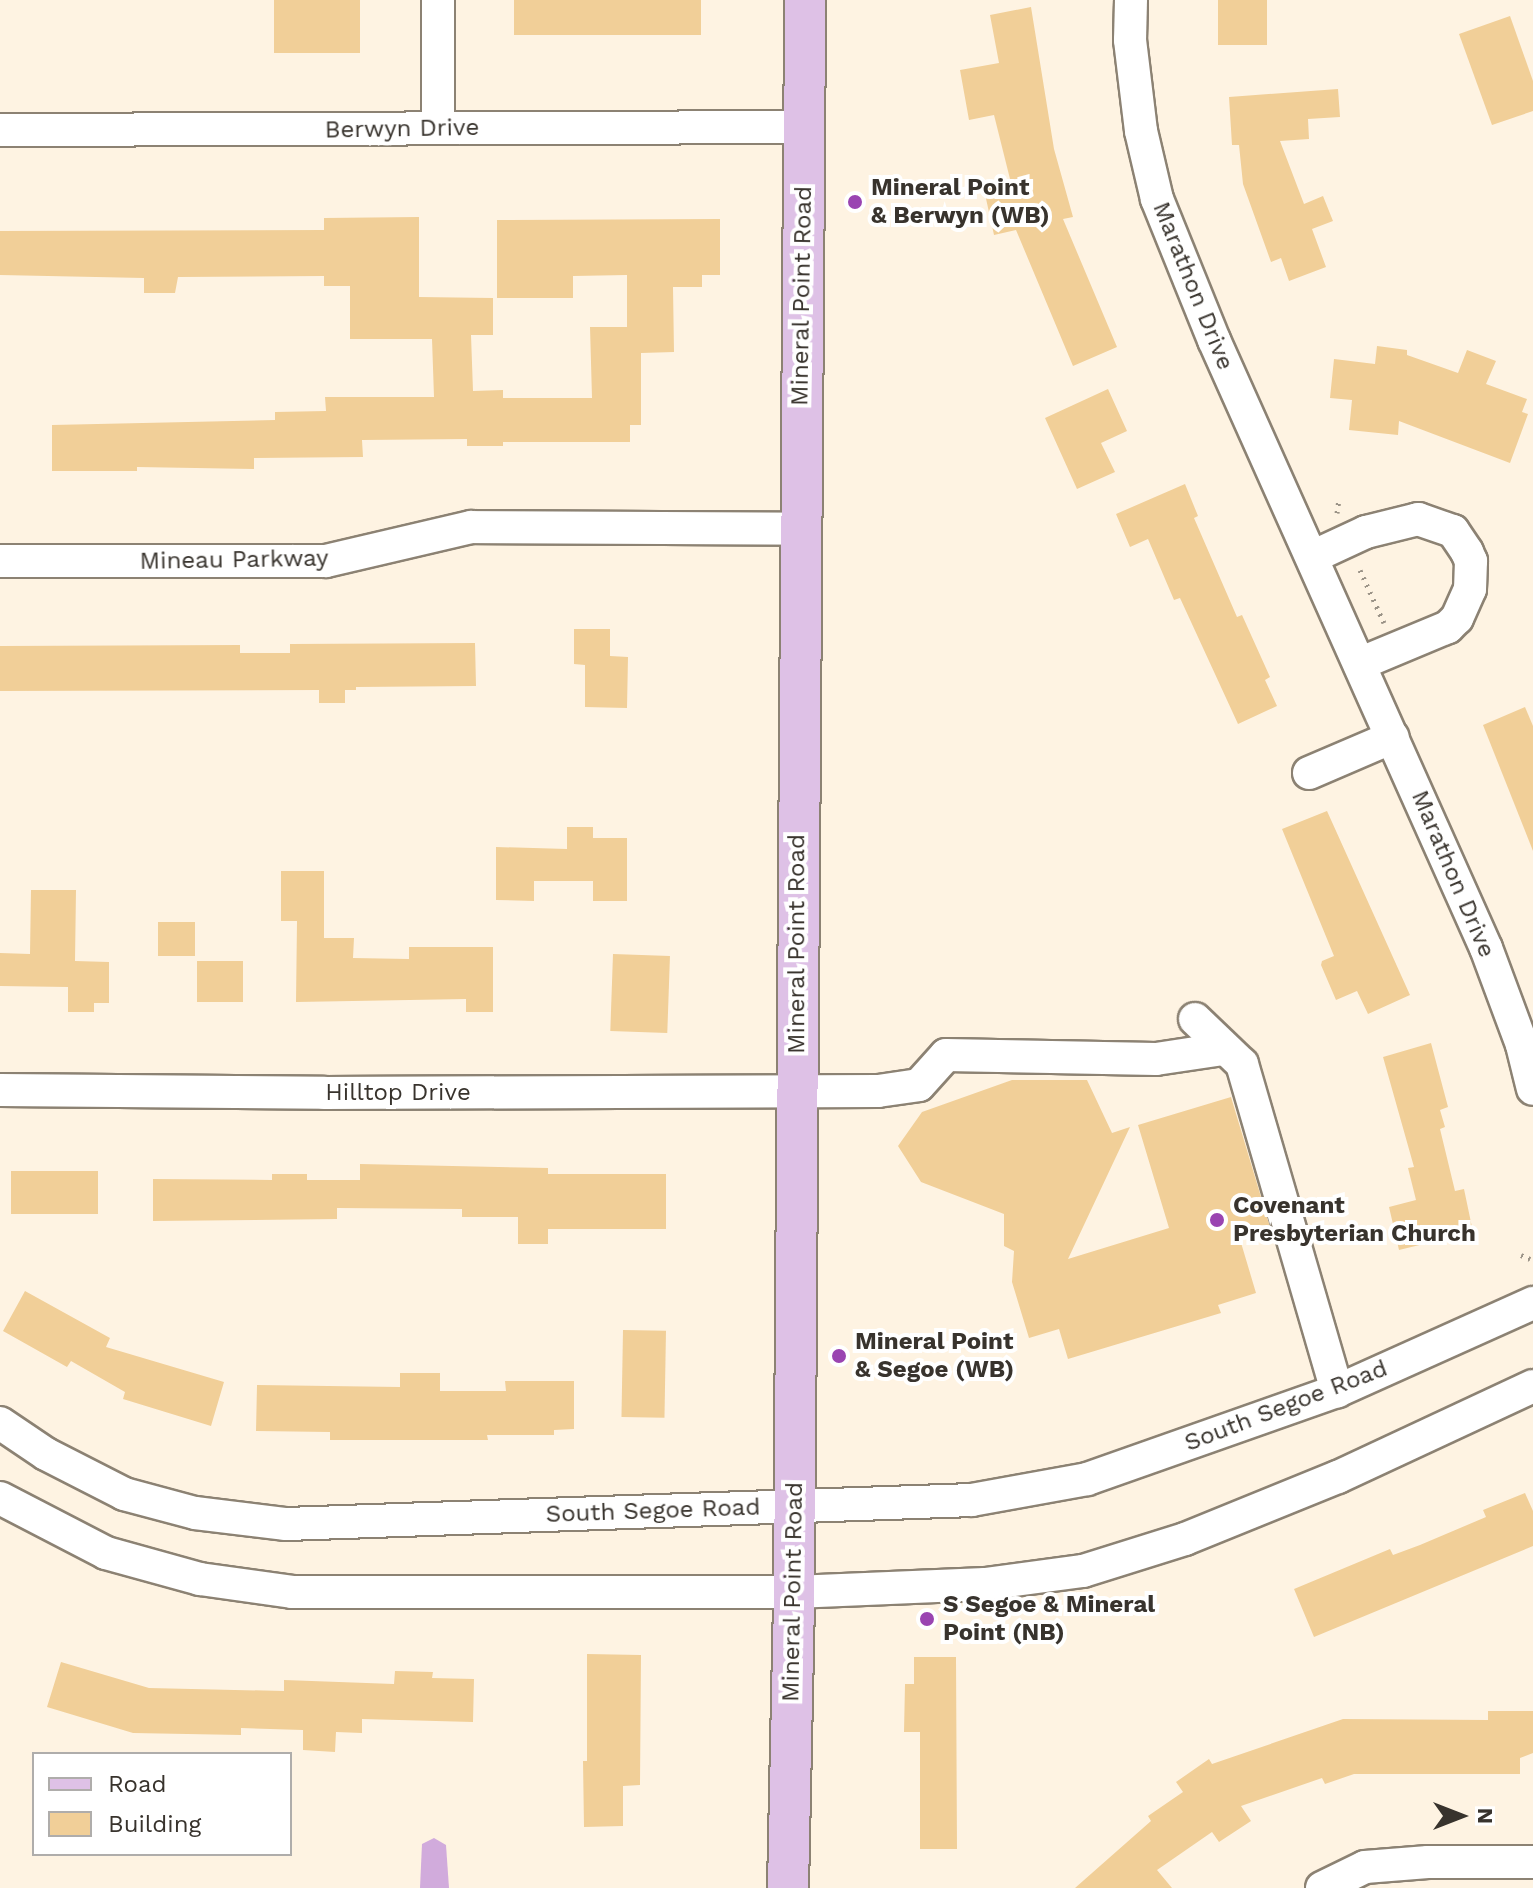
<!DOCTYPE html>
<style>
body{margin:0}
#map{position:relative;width:1533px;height:1888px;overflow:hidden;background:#fef3e2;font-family:"Work Sans",sans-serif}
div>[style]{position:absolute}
.water>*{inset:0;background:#d1abdc}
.building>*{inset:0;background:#f1cf98;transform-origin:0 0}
.path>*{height:5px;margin-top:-2.5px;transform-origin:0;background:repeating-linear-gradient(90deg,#9b9387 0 2px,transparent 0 8px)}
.roads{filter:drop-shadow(2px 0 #8c8273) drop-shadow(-2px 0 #8c8273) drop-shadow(0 2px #8c8273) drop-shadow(0 -2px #8c8273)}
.minor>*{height:32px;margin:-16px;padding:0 16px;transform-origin:16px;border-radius:16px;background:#fff}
.major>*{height:40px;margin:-20px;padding:0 20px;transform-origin:20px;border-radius:20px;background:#dec1e6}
.dots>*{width:22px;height:22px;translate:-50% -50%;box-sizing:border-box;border:4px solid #fff;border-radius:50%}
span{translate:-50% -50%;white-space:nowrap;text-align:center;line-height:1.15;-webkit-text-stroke:8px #fff;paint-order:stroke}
.street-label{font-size:24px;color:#38332d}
.poi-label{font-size:24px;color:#38332d;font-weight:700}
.left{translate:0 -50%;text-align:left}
.legend{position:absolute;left:32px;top:1752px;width:260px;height:104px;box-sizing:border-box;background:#fff;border:2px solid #afadab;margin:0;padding:10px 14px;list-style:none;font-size:24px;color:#38332d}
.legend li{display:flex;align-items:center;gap:16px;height:40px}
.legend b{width:40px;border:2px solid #afadab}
.north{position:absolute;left:1421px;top:1776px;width:80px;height:80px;-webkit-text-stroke:6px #fff;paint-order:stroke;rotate:90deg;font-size:22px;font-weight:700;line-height:32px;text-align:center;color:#38332d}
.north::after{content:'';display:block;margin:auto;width:28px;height:36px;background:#38332d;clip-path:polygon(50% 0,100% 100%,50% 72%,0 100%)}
</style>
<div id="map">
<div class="water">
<i style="clip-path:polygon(434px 1838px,446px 1845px,449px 1888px,420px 1888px,422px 1844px)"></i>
</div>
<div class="building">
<i style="left:274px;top:0;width:86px;height:53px"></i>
<i style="left:514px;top:0;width:187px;height:35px"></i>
<i style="left:1218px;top:0;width:49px;height:45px"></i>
<i style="clip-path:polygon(1031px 7px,1054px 149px,1073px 217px,1063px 219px,1117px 347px,1073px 366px,1016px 230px,994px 235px,983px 185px,1010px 179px,994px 115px,969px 120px,960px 70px,999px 63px,990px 15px)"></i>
<i style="clip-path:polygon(1510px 16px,1533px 81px,1533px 111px,1492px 125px,1459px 34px)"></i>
<i style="clip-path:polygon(1338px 89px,1340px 117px,1308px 119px,1309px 139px,1280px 141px,1304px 204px,1323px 196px,1333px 221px,1312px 229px,1326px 267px,1289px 281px,1281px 258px,1271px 262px,1243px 184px,1239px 145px,1232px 145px,1229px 97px)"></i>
<i style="clip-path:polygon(419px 217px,419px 297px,493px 298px,493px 335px,471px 335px,473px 391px,503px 390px,503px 398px,592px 398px,590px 327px,627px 327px,627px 275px,573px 276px,573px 298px,497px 298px,497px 220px,720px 219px,720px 275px,702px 275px,702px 287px,673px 287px,674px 352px,641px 353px,641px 425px,630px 425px,630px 442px,503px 442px,503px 446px,467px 446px,467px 439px,362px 440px,363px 457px,254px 458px,254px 469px,137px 467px,137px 471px,52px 471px,52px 425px,275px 420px,275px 412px,326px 411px,325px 397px,434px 397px,432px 339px,350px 339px,350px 286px,324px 286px,324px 276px,178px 277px,175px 293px,144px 293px,144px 278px,0 275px,0 231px,324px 230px,324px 218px)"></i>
<i style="clip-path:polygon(1377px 346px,1407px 350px,1407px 355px,1458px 373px,1467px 350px,1496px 361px,1486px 384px,1527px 399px,1522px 412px,1528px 414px,1510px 463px,1399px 421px,1398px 435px,1349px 430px,1352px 400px,1330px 398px,1334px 359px,1375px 364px)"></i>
<i style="clip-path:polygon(1108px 389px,1127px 431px,1101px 443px,1115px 472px,1077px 489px,1045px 418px)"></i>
<i style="clip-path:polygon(1185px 484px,1198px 516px,1194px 518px,1237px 617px,1242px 615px,1270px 677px,1265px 680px,1277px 706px,1238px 724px,1180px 598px,1174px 600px,1148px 539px,1130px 547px,1116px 514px)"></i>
<i style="clip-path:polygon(574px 629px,610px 629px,610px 656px,628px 657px,627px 708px,585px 707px,585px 665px,574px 664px)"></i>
<i style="clip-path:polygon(475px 643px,476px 686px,356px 687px,356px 690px,345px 690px,345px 703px,319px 703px,319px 690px,0 691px,0 646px,240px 645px,240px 653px,290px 653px,290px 644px)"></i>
<i style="clip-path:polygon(1525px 707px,1533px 726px,1533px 851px,1483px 725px)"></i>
<i style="clip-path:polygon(1327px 811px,1410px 995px,1368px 1014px,1357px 991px,1336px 1000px,1321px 965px,1322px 961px,1334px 956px,1282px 829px)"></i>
<i style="clip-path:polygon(567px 827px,593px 827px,593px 838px,627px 838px,627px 901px,593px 901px,593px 881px,534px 881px,534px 901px,496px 900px,496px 847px,567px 849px)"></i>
<i style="clip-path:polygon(281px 871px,324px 871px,324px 938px,354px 938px,353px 958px,409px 959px,409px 947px,493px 947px,493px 1012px,466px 1012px,466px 999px,296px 1002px,297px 921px,281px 921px)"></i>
<i style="clip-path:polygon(31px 890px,76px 890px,75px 961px,109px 962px,109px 1003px,94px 1003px,94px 1012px,68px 1012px,68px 987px,0 986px,0 953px,30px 954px)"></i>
<i style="left:158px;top:922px;width:37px;height:34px"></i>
<i style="left:613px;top:954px;width:57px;height:77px;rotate:2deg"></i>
<i style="left:197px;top:961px;width:46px;height:41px"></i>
<i style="clip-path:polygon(1431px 1043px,1448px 1107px,1440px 1110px,1445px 1127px,1440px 1129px,1455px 1191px,1464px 1189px,1473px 1232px,1399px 1250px,1389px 1207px,1416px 1200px,1408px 1168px,1414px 1167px,1383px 1057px)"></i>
<i style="clip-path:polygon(1012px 1080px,1087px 1080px,1112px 1133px,1130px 1127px,1068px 1259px,1169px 1228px,1138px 1125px,1231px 1097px,1270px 1227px,1239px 1236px,1256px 1293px,1218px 1305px,1221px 1313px,1068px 1359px,1059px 1329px,1029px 1338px,1012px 1282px,1014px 1251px,1004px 1246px,1004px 1214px,921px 1182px,898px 1146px,922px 1112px)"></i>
<i style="clip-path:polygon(360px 1164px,548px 1168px,548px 1174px,666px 1174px,666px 1229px,548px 1229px,548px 1244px,518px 1244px,518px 1217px,462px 1217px,462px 1209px,337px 1208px,337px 1219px,153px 1221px,153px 1179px,272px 1180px,272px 1174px,307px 1174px,307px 1180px,360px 1180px)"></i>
<i style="left:98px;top:1171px;width:43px;height:87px;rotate:90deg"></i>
<i style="clip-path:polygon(25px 1291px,110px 1338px,106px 1347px,224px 1382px,211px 1426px,123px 1399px,125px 1392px,71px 1361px,67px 1367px,3px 1331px)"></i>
<i style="left:623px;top:1330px;width:43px;height:87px;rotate:1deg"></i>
<i style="clip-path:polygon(400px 1373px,440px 1373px,440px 1391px,506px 1391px,505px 1381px,574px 1381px,574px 1429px,554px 1430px,554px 1435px,487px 1435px,488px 1440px,330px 1440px,330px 1432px,256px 1431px,257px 1385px,400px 1387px)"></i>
<i style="clip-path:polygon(1525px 1493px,1533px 1511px,1533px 1546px,1314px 1637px,1294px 1589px,1390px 1549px,1393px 1555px,1420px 1545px,1486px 1517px,1483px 1510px)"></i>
<i style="clip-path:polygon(587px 1654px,641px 1655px,640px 1785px,623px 1786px,623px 1826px,584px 1827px,583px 1761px,587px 1761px)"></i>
<i style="clip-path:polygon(914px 1657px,956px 1657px,957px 1849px,920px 1849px,920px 1732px,904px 1732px,905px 1684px,914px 1684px)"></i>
<i style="clip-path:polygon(61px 1662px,149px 1688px,284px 1691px,284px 1680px,394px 1684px,395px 1671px,433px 1672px,432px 1678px,474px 1679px,473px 1722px,362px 1719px,362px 1733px,336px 1732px,335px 1752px,303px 1750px,303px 1730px,241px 1728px,241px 1735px,133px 1733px,47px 1707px)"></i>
<i style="clip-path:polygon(1488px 1711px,1533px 1711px,1533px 1753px,1520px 1758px,1520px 1774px,1354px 1774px,1325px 1784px,1322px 1778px,1241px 1806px,1251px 1821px,1219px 1842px,1212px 1832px,1157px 1870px,1172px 1888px,1075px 1888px,1151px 1821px,1148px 1816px,1183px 1792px,1176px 1782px,1209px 1759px,1212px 1764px,1343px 1719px,1488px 1720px)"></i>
</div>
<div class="path">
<i style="left:1337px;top:513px;width:15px;rotate:-82deg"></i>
<i style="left:1360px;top:570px;width:58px;rotate:65.6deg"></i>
<i style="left:1521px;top:1255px;width:10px;rotate:24deg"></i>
</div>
<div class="roads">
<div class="minor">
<i style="left:438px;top:0;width:127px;rotate:90deg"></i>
<i style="left:1131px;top:0;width:40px;rotate:91.4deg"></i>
<i style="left:1130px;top:40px;width:92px;rotate:83.1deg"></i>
<i style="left:1141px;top:131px;width:70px;rotate:76.8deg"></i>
<i style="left:1157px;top:199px;width:152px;rotate:68deg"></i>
<i style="left:1214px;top:340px;width:666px;rotate:65.9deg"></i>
<i style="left:1486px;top:948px;width:103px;rotate:69.6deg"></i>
<i style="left:1522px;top:1045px;width:45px;rotate:76deg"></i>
<i style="left:0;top:130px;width:804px;rotate:-0.21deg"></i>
<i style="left:1312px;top:557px;width:60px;rotate:-24.8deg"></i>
<i style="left:1366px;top:532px;width:54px;rotate:-14deg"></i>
<i style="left:1418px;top:519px;width:37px;rotate:19deg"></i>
<i style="left:1453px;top:531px;width:25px;rotate:56deg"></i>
<i style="left:1467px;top:552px;width:10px;rotate:66deg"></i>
<i style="left:1471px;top:561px;width:28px;rotate:92deg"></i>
<i style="left:1470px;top:589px;width:32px;rotate:114deg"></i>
<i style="left:1457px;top:618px;width:13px;rotate:135deg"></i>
<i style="left:1448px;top:627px;width:96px;rotate:157.4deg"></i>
<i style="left:0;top:561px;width:326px"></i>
<i style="left:326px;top:561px;width:149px;rotate:-13.2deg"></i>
<i style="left:471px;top:527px;width:329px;rotate:0.3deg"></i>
<i style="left:1309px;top:773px;width:91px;rotate:-23.2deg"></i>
<i style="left:1195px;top:1019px;width:65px;rotate:43.8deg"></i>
<i style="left:1242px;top:1064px;width:341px;rotate:73.8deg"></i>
<i style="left:0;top:1090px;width:324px;rotate:0.5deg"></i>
<i style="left:324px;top:1093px;width:554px;rotate:-0.21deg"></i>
<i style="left:878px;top:1091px;width:41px;rotate:-8.3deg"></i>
<i style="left:919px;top:1085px;width:40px;rotate:-48deg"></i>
<i style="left:946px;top:1055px;width:210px;rotate:1.1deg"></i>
<i style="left:1156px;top:1059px;width:68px;rotate:-8.5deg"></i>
<i style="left:0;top:1423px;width:55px;rotate:34deg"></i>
<i style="left:46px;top:1454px;width:88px;rotate:27.1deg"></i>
<i style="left:124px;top:1494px;width:73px;rotate:15deg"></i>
<i style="left:195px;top:1513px;width:92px;rotate:6.9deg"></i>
<i style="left:286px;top:1524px;width:686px;rotate:-2deg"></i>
<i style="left:972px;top:1500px;width:117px;rotate:-10.3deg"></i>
<i style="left:1087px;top:1479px;width:265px;rotate:-19.4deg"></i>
<i style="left:1337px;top:1391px;width:215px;rotate:-24.2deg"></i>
<i style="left:0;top:1498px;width:119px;rotate:27.4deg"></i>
<i style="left:106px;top:1553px;width:98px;rotate:15.5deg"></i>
<i style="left:200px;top:1579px;width:93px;rotate:8deg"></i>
<i style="left:292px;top:1592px;width:502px"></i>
<i style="left:794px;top:1592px;width:191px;rotate:-2.4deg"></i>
<i style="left:985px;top:1584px;width:99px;rotate:-7.6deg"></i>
<i style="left:1083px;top:1571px;width:107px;rotate:-17.4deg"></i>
<i style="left:1185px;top:1539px;width:165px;rotate:-22.1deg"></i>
<i style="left:1338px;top:1477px;width:215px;rotate:-25deg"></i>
<i style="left:1322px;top:1888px;width:48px;rotate:-26deg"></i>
<i style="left:1365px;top:1867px;width:63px;rotate:-4.5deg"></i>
<i style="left:1428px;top:1862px;width:105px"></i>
</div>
<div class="major">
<i style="left:788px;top:1888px;width:296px;rotate:-88.8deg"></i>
<i style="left:794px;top:1592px;width:1592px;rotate:-89.6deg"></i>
</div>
</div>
<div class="dots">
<i style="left:855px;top:202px;background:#9a44b1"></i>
<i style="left:1217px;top:1220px;background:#9a44b1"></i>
<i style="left:839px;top:1356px;background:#9a44b1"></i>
<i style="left:927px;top:1619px;background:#9a44b1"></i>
</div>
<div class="street-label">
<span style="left:402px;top:129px;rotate:-1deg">Berwyn Drive</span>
<span style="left:1193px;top:286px;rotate:68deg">Marathon Drive</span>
<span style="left:802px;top:296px;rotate:-89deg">Mineral Point Road</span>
<span style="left:234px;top:560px;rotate:-1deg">Mineau Parkway</span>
<span style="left:1453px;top:874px;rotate:67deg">Marathon Drive</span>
<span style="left:797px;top:944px;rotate:-90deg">Mineral Point Road</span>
<span style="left:398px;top:1093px">Hilltop Drive</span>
<span style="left:1286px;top:1406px;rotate:-21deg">South Segoe Road</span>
<span style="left:653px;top:1511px;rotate:-2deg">South Segoe Road</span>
<span style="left:793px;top:1592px;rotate:-89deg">Mineral Point Road</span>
</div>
<div class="poi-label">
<span class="left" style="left:871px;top:202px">Mineral Point<br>&amp; Berwyn (WB)</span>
<span class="left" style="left:1233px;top:1220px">Covenant<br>Presbyterian Church</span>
<span class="left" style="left:855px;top:1356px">Mineral Point<br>&amp; Segoe (WB)</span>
<span class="left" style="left:943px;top:1619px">S Segoe &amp; Mineral<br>Point (NB)</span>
</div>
<ul class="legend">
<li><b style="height:10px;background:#dec1e6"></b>Road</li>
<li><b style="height:22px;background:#f1cf98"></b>Building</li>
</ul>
<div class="north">N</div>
</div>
